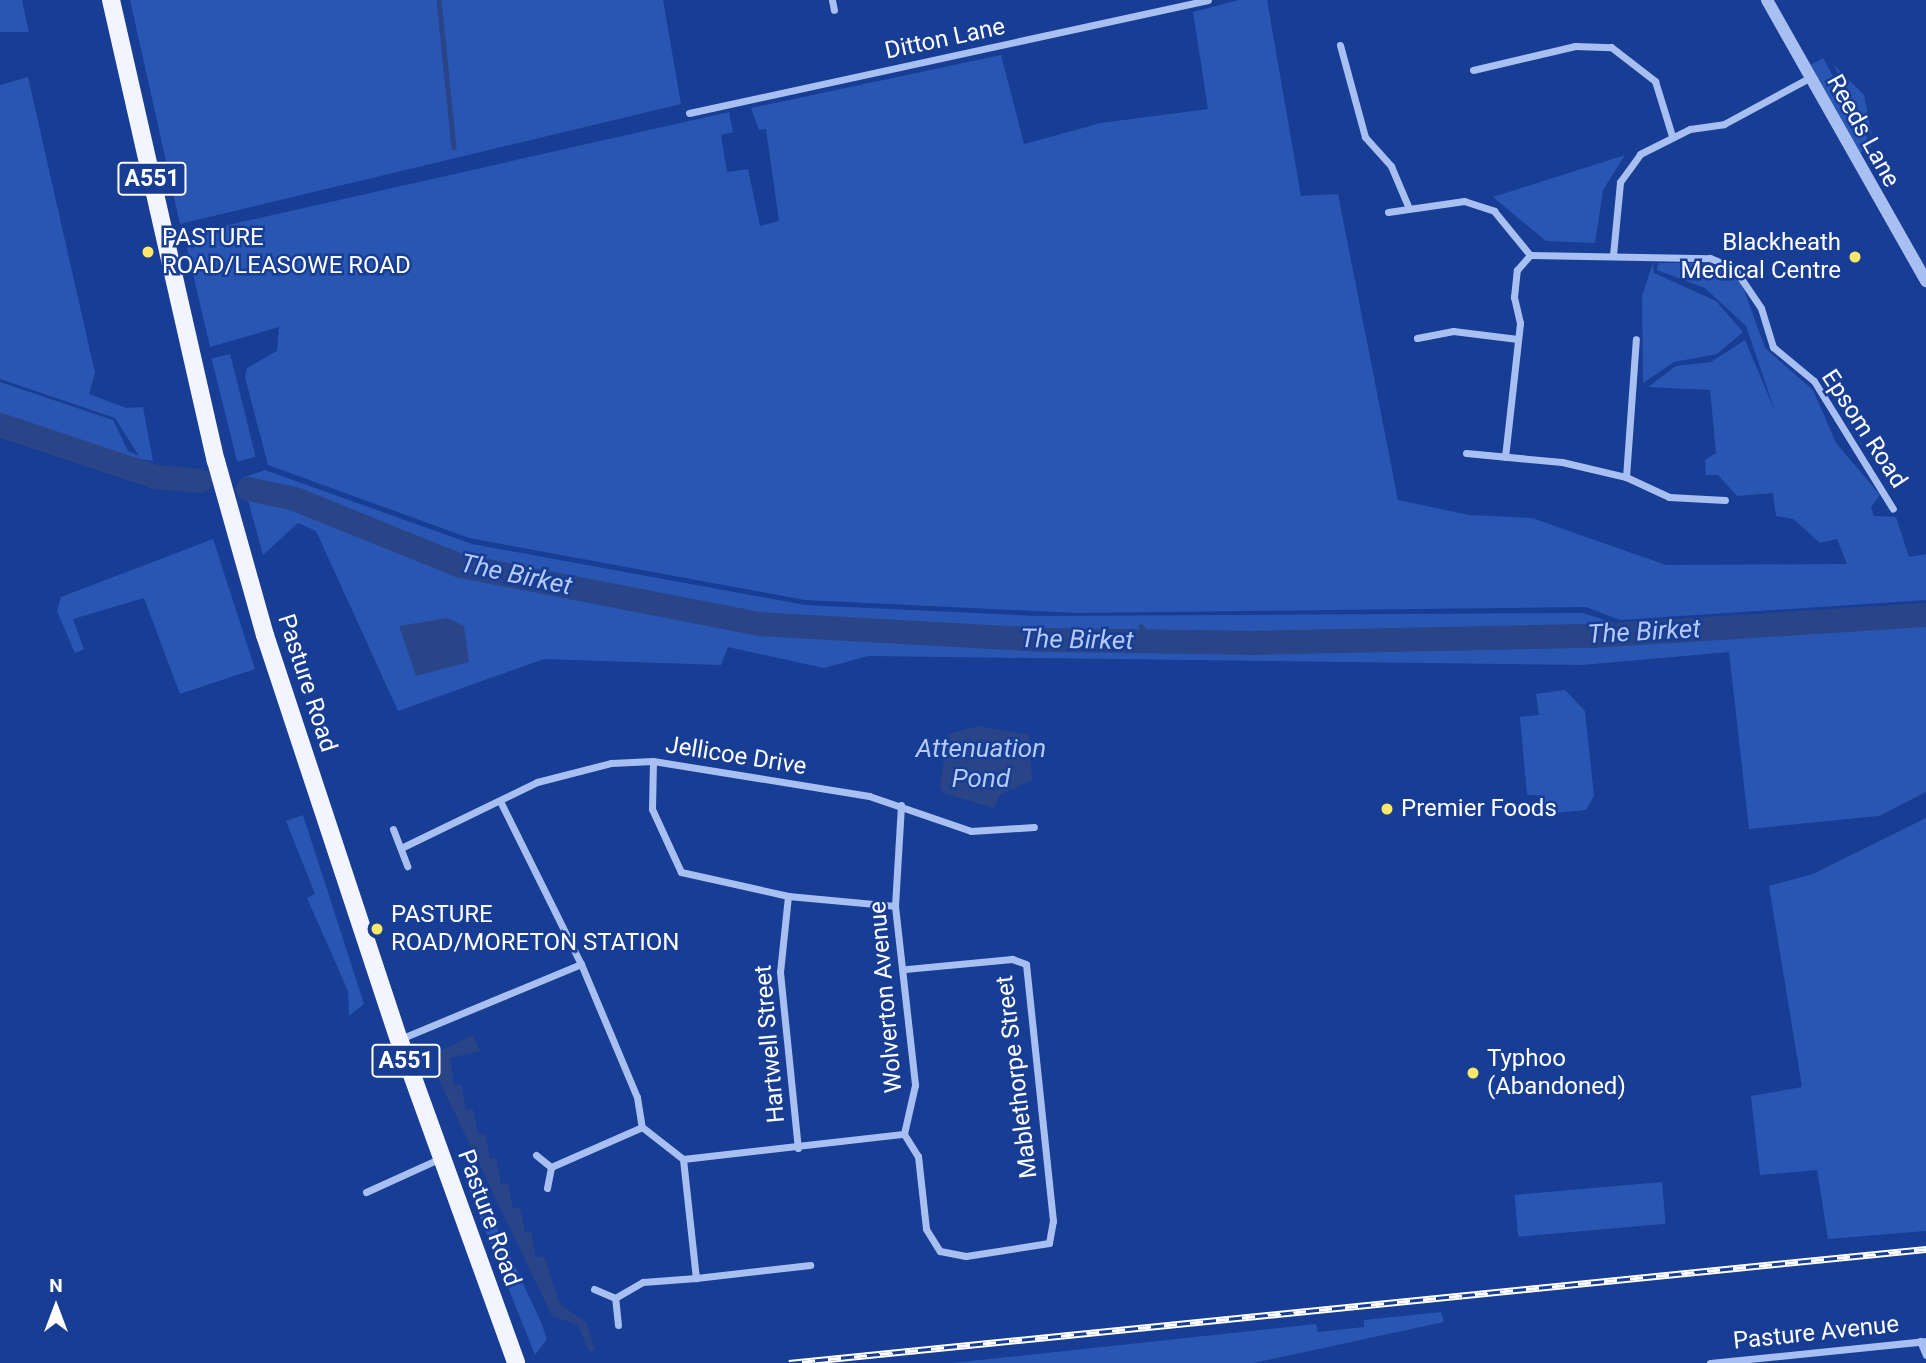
<!DOCTYPE html>
<style>
body{margin:0}
#map{position:relative;width:1926px;height:1363px;overflow:hidden;background:#173d95;font-family:Roboto,sans-serif}
div>[style]{position:absolute}
.green>*{inset:0;background:#2a56b3;transform-origin:0 0}
.water>*{inset:0;background:#2a4587}
.stream>*{height:4.5px;margin:-2.25px;padding:0 2.25px;transform-origin:2.25px;border-radius:2.25px;background:#2a4587}
.river>*{height:24px;margin:-12px;padding:0 12px;transform-origin:12px;border-radius:12px;background:#2a4587}
.minor>*{height:7px;margin:-3.5px;padding:0 3.5px;transform-origin:3.5px;border-radius:3.5px;background:#a8bff1}
.tertiary>*{height:12px;margin:-6px;padding:0 6px;transform-origin:6px;border-radius:6px;background:#a8bff1}
.primary>*{height:18px;margin:-9px;padding:0 9px;transform-origin:9px;border-radius:9px;background:#f2f5ff}
.rail>*{height:7px;margin-top:-3.5px;transform-origin:0;background:repeating-linear-gradient(90deg,#173d95 0 13px,#fff 0 26px);box-sizing:border-box;border-block:2px solid #fff}
.dots>*{width:19px;height:19px;translate:-50% -50%;box-sizing:border-box;border:4px solid #173d95;border-radius:50%}
span{translate:-50% -50%;white-space:nowrap;text-align:center;line-height:1.15;-webkit-text-stroke:5px #173d95;paint-order:stroke}
.shield-label span{padding:2px 5px;background:#173d95;border:2px solid;border-radius:5px;-webkit-text-stroke-width:0}
.shield-label{font-size:23px;color:#fff;font-weight:700}
.street-label{font-size:24px;color:#fff}
.poi-label{font-size:24px;color:#fff}
.left{translate:0 -50%;text-align:left}
.right{translate:-100% -50%;text-align:right}
.water-label{font-size:26px;color:#b5caf7;font-style:italic}
.north{position:absolute;left:21px;top:1272px;width:70px;height:70px;-webkit-text-stroke:5px #173d95;paint-order:stroke;rotate:0deg;font-size:19px;font-weight:700;line-height:28px;text-align:center;color:#fff}
.north::after{content:'';display:block;margin:auto;width:24px;height:32px;background:#fff;clip-path:polygon(50% 0,100% 100%,50% 72%,0 100%)}
</style>
<div id="map">
<div class="green">
<i style="clip-path:polygon(0 0,22px 0,29px 32px,0 32px)"></i>
<i style="clip-path:polygon(130px 0,663px 0,681px 104px,180px 224px)"></i>
<i style="clip-path:polygon(1239px 0,1267px 0,1301px 196px,1338px 194px,1398px 500px,1469px 515px,1532px 518px,1666px 565px,1847px 564px,1837px 539px,1820px 543px,1793px 519px,1776px 516px,1773px 493px,1737px 496px,1718px 475px,1706px 475px,1705px 460px,1716px 453px,1710px 390px,1648px 387px,1676px 366px,1711px 362px,1745px 340px,1775px 411px,1746px 326px,1705px 288px,1657px 270px,1658px 263px,1698px 263px,1723px 269px,1742px 284px,1765px 348px,1813px 390px,1836px 443px,1880px 495px,1871px 507px,1874px 516px,1896px 517px,1909px 557px,1926px 554px,1926px 600px,1620px 620px,1586px 607px,1076px 613px,805px 600px,469px 538px,268px 465px,245px 377px,247px 368px,277px 351px,279px 327px,210px 347px,186px 244px,197px 232px,729px 112px,733px 132px,721px 135px,727px 172px,748px 169px,760px 226px,779px 221px,766px 129px,759px 130px,751px 108px,1001px 55px,1024px 144px,1101px 123px,1208px 109px,1193px 12px)"></i>
<i style="left:1823px;top:58px;width:101px;height:14px;rotate:61deg"></i>
<i style="clip-path:polygon(1833px 64px,1864px 95px,1872px 136px)"></i>
<i style="clip-path:polygon(28px 77px,95px 373px,89px 394px,126px 408px,143px 407px,153px 461px,123px 456px,0 414px,0 382px,113px 420px,128px 451px,139px 456px,115px 418px,0 379px,0 85px)"></i>
<i style="clip-path:polygon(1625px 155px,1603px 190px,1595px 243px,1546px 241px,1493px 197px)"></i>
<i style="clip-path:polygon(1653px 262px,1654px 273px,1716px 301px,1743px 332px,1717px 354px,1674px 362px,1643px 383px,1642px 296px)"></i>
<i style="left:230px;top:354px;width:106px;height:19px;rotate:76deg"></i>
<i style="clip-path:polygon(265px 470px,472px 544px,805px 605px,1037px 616px,1583px 613px,1617px 624px,1926px 605px,1926px 792px,1879px 816px,1749px 829px,1729px 652px,1582px 665px,868px 656px,824px 668px,728px 647px,721px 665px,544px 659px,398px 711px,316px 531px,298px 523px,263px 555px,242px 478px)"></i>
<i style="clip-path:polygon(213px 539px,255px 669px,180px 694px,144px 598px,73px 619px,84px 649px,75px 653px,57px 611px,61px 597px)"></i>
<i style="clip-path:polygon(1565px 690px,1585px 711px,1594px 796px,1586px 810px,1545px 814px,1537px 795px,1527px 795px,1520px 717px,1539px 715px,1536px 694px)"></i>
<i style="clip-path:polygon(303px 815px,364px 1004px,349px 1016px,348px 991px,307px 898px,315px 894px,286px 821px)"></i>
<i style="clip-path:polygon(1926px 818px,1926px 1231px,1828px 1239px,1817px 1170px,1760px 1175px,1751px 1096px,1802px 1087px,1769px 886px,1813px 874px)"></i>
<i style="clip-path:polygon(462px 1172px,471px 1173px,541px 1322px,547px 1339px,535px 1355px)"></i>
<i style="left:1662px;top:1182px;width:42px;height:148px;rotate:85deg"></i>
<i style="clip-path:polygon(1441px 1312px,1444px 1322px,1254px 1363px,952px 1363px,1316px 1324px,1318px 1332px,1364px 1327px,1364px 1320px)"></i>
</div>
<div class="water">
<i style="clip-path:polygon(447px 618px,464px 626px,469px 662px,416px 676px,399px 626px)"></i>
<i style="clip-path:polygon(978px 726px,1029px 735px,1032px 780px,1000px 795px,994px 808px,943px 793px,940px 786px,948px 734px)"></i>
<i style="clip-path:polygon(473px 1035px,480px 1051px,450px 1058px,454px 1085px,462px 1085px,466px 1110px,473px 1109px,478px 1135px,485px 1134px,490px 1159px,496px 1158px,501px 1184px,508px 1183px,513px 1208px,520px 1208px,525px 1232px,531px 1232px,536px 1257px,544px 1256px,560px 1304px,587px 1323px,595px 1351px,589px 1351px,578px 1325px,552px 1316px,428px 1057px)"></i>
</div>
<div class="stream">
<i style="left:439px;top:0;width:148px;rotate:84.2deg"></i>
<i style="left:1141px;top:626px;width:19px;rotate:51deg"></i>
</div>
<div class="river">
<i style="left:0;top:425px;width:163px;rotate:18.5deg"></i>
<i style="left:155px;top:477px;width:45px;rotate:5.1deg"></i>
<i style="left:248px;top:489px;width:48px;rotate:12deg"></i>
<i style="left:295px;top:499px;width:179px;rotate:22deg"></i>
<i style="left:461px;top:566px;width:304px;rotate:11deg"></i>
<i style="left:759px;top:624px;width:287px;rotate:3.2deg"></i>
<i style="left:1046px;top:640px;width:203px;rotate:0.8deg"></i>
<i style="left:1249px;top:643px;width:344px;rotate:-1.2deg"></i>
<i style="left:1593px;top:636px;width:334px;rotate:-3.6deg"></i>
</div>
<div class="minor">
<i style="left:832px;top:0;width:10px;rotate:79deg"></i>
<i style="left:1340px;top:45px;width:95px;rotate:74.8deg"></i>
<i style="left:1365px;top:137px;width:39px;rotate:48deg"></i>
<i style="left:1391px;top:166px;width:43px;rotate:67deg"></i>
<i style="left:1473px;top:70px;width:105px;rotate:-13.2deg"></i>
<i style="left:1575px;top:46px;width:36px;rotate:2deg"></i>
<i style="left:1611px;top:47px;width:56px;rotate:37.7deg"></i>
<i style="left:1655px;top:81px;width:58px;rotate:72.8deg"></i>
<i style="left:689px;top:113px;width:531px;rotate:-12.28deg"></i>
<i style="left:1388px;top:212px;width:77px;rotate:-8.2deg"></i>
<i style="left:1464px;top:201px;width:32px;rotate:18deg"></i>
<i style="left:1494px;top:211px;width:57px;rotate:50.7deg"></i>
<i style="left:1530px;top:255px;width:180px;rotate:1deg"></i>
<i style="left:1710px;top:258px;width:26px;rotate:23deg"></i>
<i style="left:1734px;top:268px;width:48px;rotate:56deg"></i>
<i style="left:1761px;top:308px;width:41px;rotate:72.9deg"></i>
<i style="left:1773px;top:347px;width:53px;rotate:39.7deg"></i>
<i style="left:1814px;top:381px;width:150px;rotate:58.3deg"></i>
<i style="left:1613px;top:255px;width:73px;rotate:-84.5deg"></i>
<i style="left:1620px;top:182px;width:34px;rotate:-54deg"></i>
<i style="left:1640px;top:154px;width:56px;rotate:-26.6deg"></i>
<i style="left:1690px;top:129px;width:34px;rotate:-8deg"></i>
<i style="left:1724px;top:124px;width:97px;rotate:-28.4deg"></i>
<i style="left:1417px;top:338px;width:37px;rotate:-11deg"></i>
<i style="left:1453px;top:331px;width:65px;rotate:7deg"></i>
<i style="left:1466px;top:453px;width:96px;rotate:5.4deg"></i>
<i style="left:1562px;top:462px;width:66px;rotate:13.2deg"></i>
<i style="left:1626px;top:477px;width:47px;rotate:24.9deg"></i>
<i style="left:1669px;top:497px;width:56px;rotate:3.1deg"></i>
<i style="left:1505px;top:457px;width:135px;rotate:-83.6deg"></i>
<i style="left:1520px;top:323px;width:27px;rotate:-103deg"></i>
<i style="left:1514px;top:297px;width:27px;rotate:-84deg"></i>
<i style="left:1517px;top:270px;width:20px;rotate:-49deg"></i>
<i style="left:1626px;top:477px;width:138px;rotate:-85.9deg"></i>
<i style="left:653px;top:761px;width:48px;rotate:91.2deg"></i>
<i style="left:652px;top:809px;width:69px;rotate:65.3deg"></i>
<i style="left:681px;top:872px;width:110px;rotate:12.6deg"></i>
<i style="left:788px;top:896px;width:107px;rotate:5.3deg"></i>
<i style="left:500px;top:801px;width:182px;rotate:63.6deg"></i>
<i style="left:581px;top:964px;width:144px;rotate:67.2deg"></i>
<i style="left:637px;top:1097px;width:30px;rotate:81deg"></i>
<i style="left:642px;top:1127px;width:52px;rotate:38deg"></i>
<i style="left:683px;top:1159px;width:222px;rotate:-6.5deg"></i>
<i style="left:901px;top:805px;width:101px;rotate:93.4deg"></i>
<i style="left:895px;top:906px;width:180px;rotate:83.6deg"></i>
<i style="left:915px;top:1085px;width:50px;rotate:102.7deg"></i>
<i style="left:393px;top:829px;width:40px;rotate:69deg"></i>
<i style="left:401px;top:848px;width:151px;rotate:-25.9deg"></i>
<i style="left:537px;top:782px;width:76px;rotate:-14.4deg"></i>
<i style="left:611px;top:763px;width:42px;rotate:-2.7deg"></i>
<i style="left:653px;top:761px;width:219px;rotate:9.2deg"></i>
<i style="left:869px;top:796px;width:108px;rotate:18.9deg"></i>
<i style="left:971px;top:831px;width:63px;rotate:-3.6deg"></i>
<i style="left:788px;top:896px;width:76px;rotate:96deg"></i>
<i style="left:780px;top:972px;width:177px;rotate:84.2deg"></i>
<i style="left:400px;top:1039px;width:196px;rotate:-22.5deg"></i>
<i style="left:904px;top:1134px;width:26px;rotate:58deg"></i>
<i style="left:918px;top:1156px;width:73px;rotate:83.7deg"></i>
<i style="left:926px;top:1229px;width:26px;rotate:58deg"></i>
<i style="left:940px;top:1251px;width:26px;rotate:11deg"></i>
<i style="left:966px;top:1256px;width:84px;rotate:-8.9deg"></i>
<i style="left:1049px;top:1243px;width:22px;rotate:-80deg"></i>
<i style="left:1053px;top:1221px;width:258px;rotate:-96deg"></i>
<i style="left:1026px;top:964px;width:15px;rotate:-160deg"></i>
<i style="left:1012px;top:959px;width:105px;rotate:174.6deg"></i>
<i style="left:536px;top:1155px;width:19px;rotate:39deg"></i>
<i style="left:683px;top:1159px;width:120px;rotate:83.8deg"></i>
<i style="left:696px;top:1278px;width:115px;rotate:-6.5deg"></i>
<i style="left:551px;top:1167px;width:99px;rotate:-23.7deg"></i>
<i style="left:547px;top:1188px;width:21px;rotate:-79deg"></i>
<i style="left:366px;top:1192px;width:82px;rotate:-24.4deg"></i>
<i style="left:594px;top:1289px;width:23px;rotate:23deg"></i>
<i style="left:618px;top:1325px;width:27px;rotate:-96deg"></i>
<i style="left:615px;top:1298px;width:32px;rotate:-30deg"></i>
<i style="left:643px;top:1282px;width:53px;rotate:-4.3deg"></i>
<i style="left:1920px;top:1341px;width:15px;rotate:67deg"></i>
<i style="left:1710px;top:1363px;width:217px;rotate:-5.8deg"></i>
</div>
<div class="tertiary">
<i style="left:1767px;top:0;width:323px;rotate:60.5deg"></i>
</div>
<div class="primary">
<i style="left:111px;top:0;width:473px;rotate:77.2deg"></i>
<i style="left:216px;top:461px;width:181px;rotate:74.3deg"></i>
<i style="left:265px;top:635px;width:426px;rotate:71.7deg"></i>
<i style="left:399px;top:1039px;width:344px;rotate:70.1deg"></i>
</div>
<div class="rail">
<i style="left:789px;top:1363px;width:1143px;rotate:-5.73deg"></i>
</div>
<div class="dots">
<i style="left:148px;top:252px;background:#ffe768"></i>
<i style="left:1855px;top:257px;background:#ffe768"></i>
<i style="left:1387px;top:809px;background:#ffe768"></i>
<i style="left:377px;top:929px;background:#ffe768"></i>
<i style="left:1473px;top:1073px;background:#ffe768"></i>
</div>
<div class="shield-label">
<span style="left:152px;top:179px">A551</span>
<span style="left:406px;top:1061px">A551</span>
</div>
<div class="street-label">
<span style="left:945px;top:39px;rotate:-12deg">Ditton Lane</span>
<span style="left:1863px;top:131px;rotate:61deg">Reeds Lane</span>
<span style="left:1864px;top:429px;rotate:57deg">Epsom Road</span>
<span style="left:307px;top:683px;rotate:72deg">Pasture Road</span>
<span style="left:736px;top:756px;rotate:9deg">Jellicoe Drive</span>
<span style="left:886px;top:997px;rotate:-95deg">Wolverton Avenue</span>
<span style="left:770px;top:1044px;rotate:-95deg">Hartwell Street</span>
<span style="left:1017px;top:1077px;rotate:-97deg">Mablethorpe Street</span>
<span style="left:489px;top:1218px;rotate:70deg">Pasture Road</span>
<span style="left:1816px;top:1333px;rotate:-6deg">Pasture Avenue</span>
</div>
<div class="poi-label">
<span class="left" style="left:162px;top:252px">PASTURE<br>ROAD/LEASOWE ROAD</span>
<span class="right" style="left:1841px;top:257px">Blackheath<br>Medical Centre</span>
<span class="left" style="left:1401px;top:809px">Premier Foods</span>
<span class="left" style="left:391px;top:929px">PASTURE<br>ROAD/MORETON STATION</span>
<span class="left" style="left:1487px;top:1073px">Typhoo<br>(Abandoned)</span>
</div>
<div class="water-label">
<span style="left:516px;top:575px;rotate:12deg">The Birket</span>
<span style="left:1644px;top:632px;rotate:-3deg">The Birket</span>
<span style="left:1077px;top:640px;rotate:1deg">The Birket</span>
<span style="left:981px;top:764px">Attenuation<br>Pond</span>
</div>
<div class="north">N</div>
</div>
